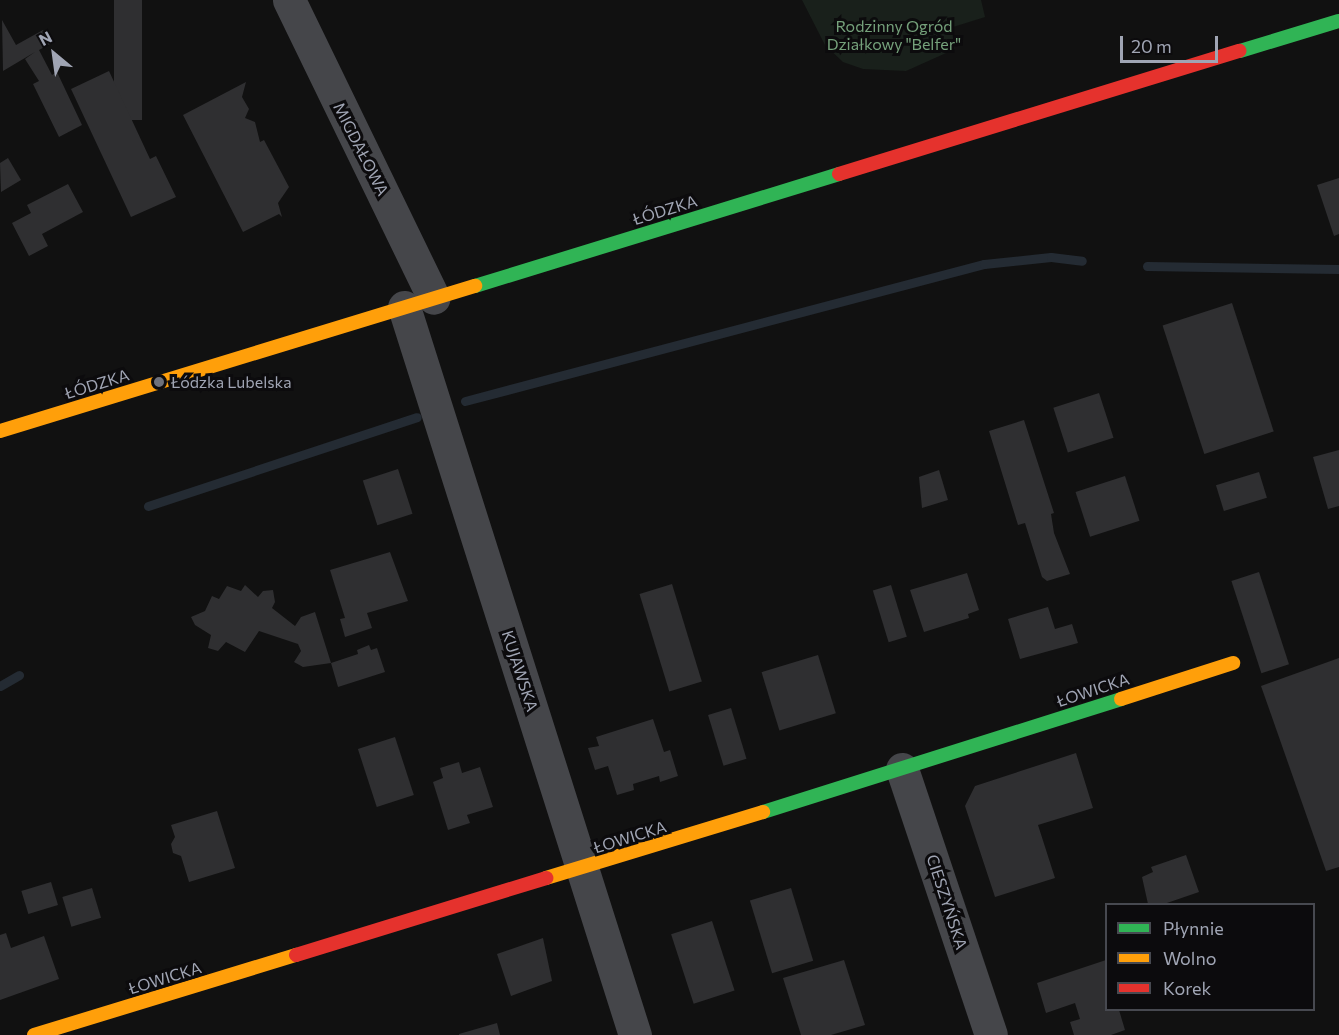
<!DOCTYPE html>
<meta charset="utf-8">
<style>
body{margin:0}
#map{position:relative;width:1339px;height:1035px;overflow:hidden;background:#111;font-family:Commissioner,sans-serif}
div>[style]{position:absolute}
.green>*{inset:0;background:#19201b}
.stream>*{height:9px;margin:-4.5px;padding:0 4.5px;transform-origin:4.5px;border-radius:4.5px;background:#242b33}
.building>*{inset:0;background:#2f2f31;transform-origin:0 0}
.street>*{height:33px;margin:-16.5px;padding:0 16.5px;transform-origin:16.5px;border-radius:16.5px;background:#45464a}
.fast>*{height:14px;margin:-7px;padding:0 7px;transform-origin:7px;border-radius:7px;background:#30b455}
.slow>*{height:14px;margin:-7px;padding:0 7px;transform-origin:7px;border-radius:7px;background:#ff9f0a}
.jam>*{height:14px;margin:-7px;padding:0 7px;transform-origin:7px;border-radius:7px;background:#e5322d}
.dots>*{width:16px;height:16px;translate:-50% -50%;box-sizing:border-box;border:3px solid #0c0b0d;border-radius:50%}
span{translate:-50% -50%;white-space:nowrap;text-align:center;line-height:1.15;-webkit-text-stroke:6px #0c0b0d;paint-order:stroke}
.park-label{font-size:16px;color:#75a17b}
.street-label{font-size:16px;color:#a0a5b4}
.poi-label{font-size:16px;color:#a0a5b4}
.left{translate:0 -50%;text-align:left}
.legend{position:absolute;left:1105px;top:903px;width:210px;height:108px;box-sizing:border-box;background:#0c0b0d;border:2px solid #474950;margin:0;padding:8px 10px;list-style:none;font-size:18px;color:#a0a5b4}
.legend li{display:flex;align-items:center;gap:12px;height:30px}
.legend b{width:30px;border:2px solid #474950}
.north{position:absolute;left:24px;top:24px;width:60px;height:60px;-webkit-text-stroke:4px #0c0b0d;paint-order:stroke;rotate:331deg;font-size:16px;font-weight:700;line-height:24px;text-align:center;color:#a0a5b4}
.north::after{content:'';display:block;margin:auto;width:21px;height:27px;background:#a0a5b4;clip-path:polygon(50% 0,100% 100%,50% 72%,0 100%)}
.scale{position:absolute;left:1120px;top:36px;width:98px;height:27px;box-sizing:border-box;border:3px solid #a0a5b4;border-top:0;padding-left:8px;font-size:18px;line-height:21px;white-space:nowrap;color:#a0a5b4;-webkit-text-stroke:4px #0c0b0d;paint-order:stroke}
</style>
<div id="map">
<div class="green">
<i style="clip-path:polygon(802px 0,981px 0,985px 17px,953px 27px,955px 49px,906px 71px,863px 69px,843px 62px,825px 45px)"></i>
</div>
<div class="stream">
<i style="left:1147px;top:266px;width:192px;rotate:0.9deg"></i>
<i style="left:465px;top:401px;width:537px;rotate:-14.79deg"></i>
<i style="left:984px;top:264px;width:67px;rotate:-6deg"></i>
<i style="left:1051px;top:257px;width:31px;rotate:7deg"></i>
<i style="left:148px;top:506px;width:283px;rotate:-18.3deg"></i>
<i style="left:0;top:686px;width:22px;rotate:-30deg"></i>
</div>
<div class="building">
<i style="left:114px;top:0;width:28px;height:120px"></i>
<i style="clip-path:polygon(2px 20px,16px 45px,43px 30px,50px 44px,39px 50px,52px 75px,57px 72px,82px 125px,59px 137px,33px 84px,39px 81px,25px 59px,35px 52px,3px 71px)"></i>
<i style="clip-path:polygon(109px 71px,150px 159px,156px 156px,176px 197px,131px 217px,71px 89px)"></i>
<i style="clip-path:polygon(246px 82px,242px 97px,249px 109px,245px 118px,255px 122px,260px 142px,264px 140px,289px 187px,278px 203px,282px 217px,279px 214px,243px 232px,183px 115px)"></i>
<i style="clip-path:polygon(8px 158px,21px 180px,1px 192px,0 163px)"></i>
<i style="clip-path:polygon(1339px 178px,1339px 234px,1334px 236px,1317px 185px)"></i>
<i style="clip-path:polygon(68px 184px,83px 212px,42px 234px,48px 246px,29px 256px,12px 223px,31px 213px,27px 205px)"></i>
<i style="left:1232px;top:303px;width:135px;height:73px;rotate:72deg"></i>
<i style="left:1099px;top:393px;width:47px;height:48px;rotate:72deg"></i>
<i style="clip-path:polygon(1024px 420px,1054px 513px,1051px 514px,1054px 533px,1070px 574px,1047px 581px,1042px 577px,1025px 523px,1018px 525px,989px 431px)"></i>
<i style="clip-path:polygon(1339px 450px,1339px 506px,1328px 509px,1313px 457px)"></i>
<i style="left:398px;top:469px;width:47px;height:37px;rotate:72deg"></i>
<i style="clip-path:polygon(939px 470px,948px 500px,922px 508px,919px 477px)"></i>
<i style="left:1259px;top:472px;width:27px;height:45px;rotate:73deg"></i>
<i style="left:1125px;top:476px;width:47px;height:52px;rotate:72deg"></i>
<i style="clip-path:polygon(390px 552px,408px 601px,367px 613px,372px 628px,345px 637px,340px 619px,345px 618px,330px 570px)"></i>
<i style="left:1259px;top:572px;width:97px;height:29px;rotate:72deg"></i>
<i style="clip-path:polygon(967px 573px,979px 610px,968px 614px,969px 618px,924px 632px,910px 590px)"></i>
<i style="left:672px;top:584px;width:102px;height:34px;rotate:73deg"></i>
<i style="clip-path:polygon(245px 585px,258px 597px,263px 591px,273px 590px,275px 602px,272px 608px,295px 626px,301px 617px,315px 612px,331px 663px,303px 667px,294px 662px,301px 651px,298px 644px,259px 631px,245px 652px,226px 642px,218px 651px,208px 648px,211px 635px,195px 625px,191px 617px,205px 611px,212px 596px,219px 599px,227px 586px,241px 591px)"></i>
<i style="left:891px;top:585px;width:54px;height:19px;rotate:73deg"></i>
<i style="clip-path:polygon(1048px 607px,1055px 629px,1072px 624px,1078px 643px,1020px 659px,1008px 619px)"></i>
<i style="clip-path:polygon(369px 645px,371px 650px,377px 648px,385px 672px,338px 687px,331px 663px,358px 654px,357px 650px)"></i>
<i style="left:818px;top:655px;width:61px;height:59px;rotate:73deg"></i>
<i style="clip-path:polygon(1339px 658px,1339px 867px,1326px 871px,1261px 686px)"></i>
<i style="left:731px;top:708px;width:53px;height:24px;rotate:73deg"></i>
<i style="clip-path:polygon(653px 719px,664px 752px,670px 750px,678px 776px,660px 782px,659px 776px,633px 784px,634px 790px,617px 795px,608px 766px,595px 770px,588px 748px,599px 746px,596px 737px)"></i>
<i style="left:395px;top:737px;width:61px;height:39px;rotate:72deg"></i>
<i style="clip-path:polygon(1076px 753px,1093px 808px,1038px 825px,1055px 878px,995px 897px,965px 806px,975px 786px)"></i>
<i style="clip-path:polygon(459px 762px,462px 773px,480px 767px,493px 807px,467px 815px,470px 823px,448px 830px,433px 782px,443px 778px,440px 768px)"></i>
<i style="clip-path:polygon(217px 811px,235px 868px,189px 882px,181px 856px,173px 853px,171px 844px,175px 837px,171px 825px)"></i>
<i style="clip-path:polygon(1186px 855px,1199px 892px,1164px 904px,1148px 904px,1142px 877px,1153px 872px,1151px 867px)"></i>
<i style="left:51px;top:882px;width:24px;height:31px;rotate:73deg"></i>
<i style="left:92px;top:888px;width:31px;height:31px;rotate:73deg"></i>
<i style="left:791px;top:888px;width:76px;height:43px;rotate:73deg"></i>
<i style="left:712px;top:921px;width:73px;height:43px;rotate:72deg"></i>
<i style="clip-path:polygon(6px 933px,11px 948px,44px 936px,59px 979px,0 1000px,0 935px)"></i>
<i style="clip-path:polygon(543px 938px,552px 981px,511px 996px,497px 954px)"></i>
<i style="clip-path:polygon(844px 960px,865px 1025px,831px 1035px,801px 1035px,783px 978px)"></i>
<i style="clip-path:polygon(1106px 960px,1106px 1010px,1119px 1010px,1125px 1030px,1111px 1035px,1074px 1035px,1070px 1022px,1080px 1019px,1075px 1003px,1046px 1013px,1037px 983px)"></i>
<i style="clip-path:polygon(497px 1023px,500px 1035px,459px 1035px,459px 1034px)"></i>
</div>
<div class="street">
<i style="left:289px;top:0;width:331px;rotate:64.1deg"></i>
<i style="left:404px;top:307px;width:764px;rotate:72.4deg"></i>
<i style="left:902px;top:769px;width:280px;rotate:71.5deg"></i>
</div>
<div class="fast">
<i style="left:1240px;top:51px;width:103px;rotate:-16.9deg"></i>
<i style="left:475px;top:286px;width:381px;rotate:-17.1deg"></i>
<i style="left:763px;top:812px;width:375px;rotate:-17.5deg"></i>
</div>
<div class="slow">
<i style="left:0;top:431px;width:497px;rotate:-17deg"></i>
<i style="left:1121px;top:699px;width:118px;rotate:-17.8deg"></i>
<i style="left:546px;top:878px;width:227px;rotate:-16.9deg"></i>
<i style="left:34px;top:1035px;width:274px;rotate:-17deg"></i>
</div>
<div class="jam">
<i style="left:839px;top:174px;width:419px;rotate:-17.1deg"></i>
<i style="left:296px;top:955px;width:262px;rotate:-17.1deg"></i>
</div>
<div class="dots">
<i style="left:159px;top:382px;background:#6e717b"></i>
</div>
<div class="park-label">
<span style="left:894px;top:35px">Rodzinny Ogród<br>Działkowy "Belfer"</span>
</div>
<div class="street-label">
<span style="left:361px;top:149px;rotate:63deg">MIGDAŁOWA</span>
<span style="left:665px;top:210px;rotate:-17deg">ŁÓDZKA</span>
<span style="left:97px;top:384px;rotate:-17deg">ŁÓDZKA</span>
<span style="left:520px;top:671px;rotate:72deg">KUJAWSKA</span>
<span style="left:1093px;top:690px;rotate:-18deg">ŁOWICKA</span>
<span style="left:630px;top:837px;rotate:-17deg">ŁOWICKA</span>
<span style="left:947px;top:902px;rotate:72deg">CIESZYŃSKA</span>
<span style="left:165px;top:978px;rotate:-17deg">ŁOWICKA</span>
</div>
<div class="poi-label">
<span class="left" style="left:171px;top:382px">Łódzka Lubelska</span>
</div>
<ul class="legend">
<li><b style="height:8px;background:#30b455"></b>Płynnie</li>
<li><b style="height:8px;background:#ff9f0a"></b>Wolno</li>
<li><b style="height:8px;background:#e5322d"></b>Korek</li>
</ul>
<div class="north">N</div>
<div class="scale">20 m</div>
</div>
